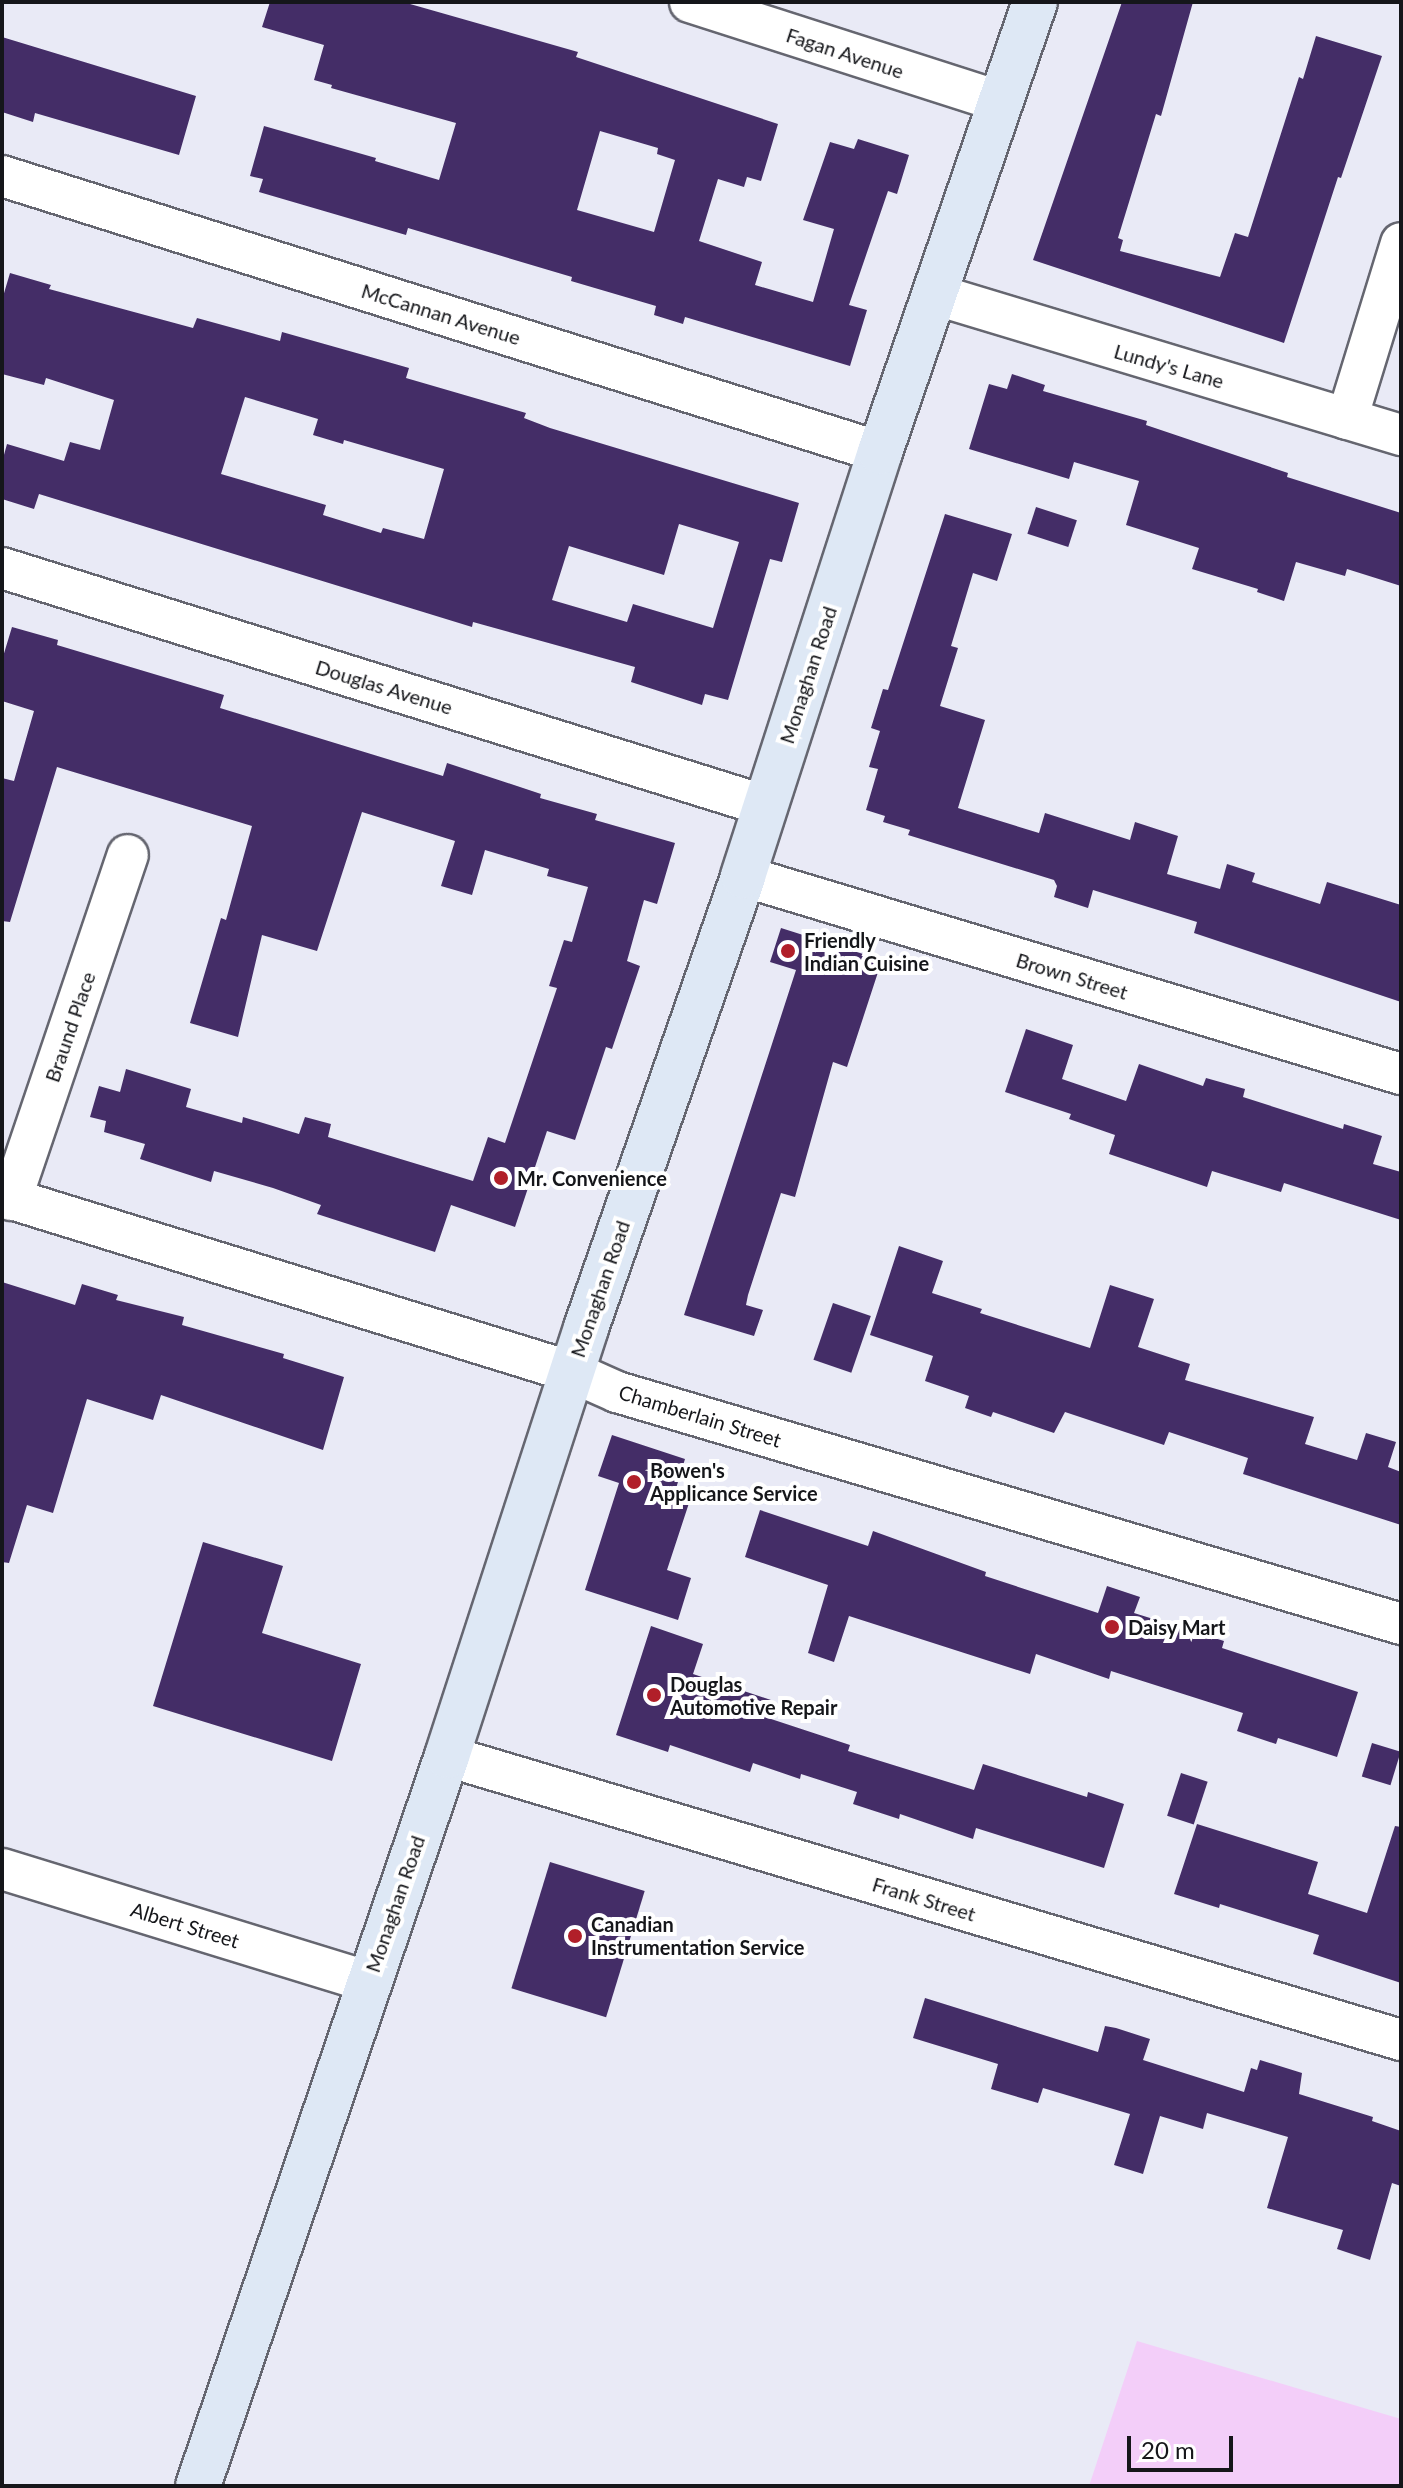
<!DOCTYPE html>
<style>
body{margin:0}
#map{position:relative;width:1403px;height:2488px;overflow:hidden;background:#e9eaf6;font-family:Lato,sans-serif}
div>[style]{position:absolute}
.green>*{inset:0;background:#f3cef9}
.building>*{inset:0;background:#442d67;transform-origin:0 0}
.roads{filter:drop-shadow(2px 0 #656670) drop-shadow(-2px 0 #656670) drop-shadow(0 2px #656670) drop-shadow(0 -2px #656670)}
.minor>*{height:40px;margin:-20px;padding:0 20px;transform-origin:20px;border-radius:20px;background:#fff}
.major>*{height:44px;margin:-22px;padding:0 22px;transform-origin:22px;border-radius:22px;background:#dee8f5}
.dots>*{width:22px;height:22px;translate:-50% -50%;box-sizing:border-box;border:4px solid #fff;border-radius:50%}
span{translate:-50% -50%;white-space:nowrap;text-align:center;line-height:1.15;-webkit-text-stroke:8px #fff;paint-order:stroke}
.street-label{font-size:20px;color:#15161a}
.poi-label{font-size:20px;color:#15161a;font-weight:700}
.left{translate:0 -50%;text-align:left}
.frame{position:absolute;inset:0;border:4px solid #15161a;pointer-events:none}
.scale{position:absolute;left:1127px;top:2436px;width:106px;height:36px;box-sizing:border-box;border:4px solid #15161a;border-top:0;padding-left:10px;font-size:24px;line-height:28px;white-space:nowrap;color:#15161a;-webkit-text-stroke:6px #fff;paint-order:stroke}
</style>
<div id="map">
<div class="green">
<i style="clip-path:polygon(1137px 2341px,1401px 2419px,1401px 2486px,1089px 2486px)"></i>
</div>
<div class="building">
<i style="clip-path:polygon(evenodd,270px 2px,403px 2px,578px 52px,576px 57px,778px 124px,761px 181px,747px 177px,744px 187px,718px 179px,699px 241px,762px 262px,755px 285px,813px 302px,834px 229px,803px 220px,830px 142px,854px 149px,858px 139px,909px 155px,897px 194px,888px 191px,849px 305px,867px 310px,850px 366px,685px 317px,683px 324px,654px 315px,656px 306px,571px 281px,572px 277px,408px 228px,406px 235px,259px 192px,263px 179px,250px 176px,264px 126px,376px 158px,375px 161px,439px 180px,456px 123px,331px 88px,332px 85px,314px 80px,324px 45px,262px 27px,270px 2px,600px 131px,658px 148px,657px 154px,675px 160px,654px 232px,577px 210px,600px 131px)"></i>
<i style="clip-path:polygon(1122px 2px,1193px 2px,1161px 116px,1156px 114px,1118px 238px,1123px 240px,1120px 251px,1220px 277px,1235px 233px,1248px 237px,1299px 77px,1303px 79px,1316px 36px,1382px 56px,1341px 178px,1338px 177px,1284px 343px,1033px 260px)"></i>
<i style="clip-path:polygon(2px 37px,196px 96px,179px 155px,35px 113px,33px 122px,2px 112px)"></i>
<i style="clip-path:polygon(evenodd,10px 273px,51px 285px,49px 289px,193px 328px,197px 318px,280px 341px,282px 332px,367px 356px,409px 368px,406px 378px,526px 413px,524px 418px,550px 428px,799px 503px,782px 562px,770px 559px,728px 700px,705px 694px,702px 705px,631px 682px,635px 667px,473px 622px,472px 627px,39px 494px,34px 509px,2px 499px,2px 462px,7px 444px,64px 461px,70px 442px,100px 450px,114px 400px,46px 378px,44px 385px,2px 374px,2px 300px,10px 273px,245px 397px,318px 419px,313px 435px,343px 444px,344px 440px,444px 469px,424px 539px,383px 528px,381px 533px,323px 515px,326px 505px,221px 474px,245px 397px,10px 273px,679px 524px,739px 542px,713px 628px,633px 604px,627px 622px,552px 600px,569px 546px,664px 575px,679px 524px)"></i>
<i style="clip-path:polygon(1012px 374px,1045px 385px,1043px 391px,1147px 421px,1146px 425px,1288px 473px,1287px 477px,1401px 513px,1401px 586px,1347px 569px,1345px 576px,1296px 562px,1284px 601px,1257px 592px,1258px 589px,1192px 569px,1199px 548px,1126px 525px,1139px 481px,1074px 462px,1069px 479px,969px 449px,989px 384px,1007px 389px)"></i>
<i style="left:1036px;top:507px;width:43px;height:28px;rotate:18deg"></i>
<i style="clip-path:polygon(945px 514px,1012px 534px,997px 581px,973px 573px,951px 646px,958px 648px,940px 706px,985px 720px,958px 808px,1039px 833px,1045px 813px,1130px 840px,1135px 822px,1178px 836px,1167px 874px,1220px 889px,1227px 864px,1255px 873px,1252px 882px,1320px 904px,1327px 882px,1401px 905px,1401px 1002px,1194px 933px,1197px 922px,1093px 890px,1088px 908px,1054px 897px,1057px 886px,1054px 880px,908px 835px,910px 830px,883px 822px,885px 816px,866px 810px,878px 769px,869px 767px,880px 731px,871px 728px,883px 689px,888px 690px)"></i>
<i style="clip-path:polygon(12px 627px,58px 640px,57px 645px,224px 695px,220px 708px,443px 776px,447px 763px,541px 794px,540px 798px,597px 814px,595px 820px,675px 843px,657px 904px,644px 900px,627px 961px,640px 966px,612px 1049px,606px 1047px,575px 1140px,547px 1131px,515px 1227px,451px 1205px,435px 1252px,317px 1214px,321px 1205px,273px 1188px,214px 1171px,211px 1182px,140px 1159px,145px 1144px,104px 1132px,106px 1121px,90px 1117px,99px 1086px,120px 1092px,126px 1069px,191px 1089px,186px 1107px,242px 1123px,243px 1117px,299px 1134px,305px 1117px,331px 1124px,328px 1137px,473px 1181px,488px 1137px,505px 1143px,557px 988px,549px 986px,564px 940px,572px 942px,588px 887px,547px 876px,549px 869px,485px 850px,472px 895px,441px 886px,455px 841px,362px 812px,317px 951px,262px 935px,238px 1037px,190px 1023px,221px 918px,226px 920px,252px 826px,57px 767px,10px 922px,2px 921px,2px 778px,14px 781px,34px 711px,2px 701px,2px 660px)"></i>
<i style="clip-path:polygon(781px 928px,882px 960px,847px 1067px,833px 1062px,795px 1197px,781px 1193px,748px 1295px,746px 1305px,763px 1310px,754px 1336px,684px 1315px,796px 970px,770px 962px)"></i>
<i style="clip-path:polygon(1026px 1029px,1073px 1045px,1062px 1079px,1126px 1101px,1139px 1064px,1203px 1086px,1206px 1078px,1245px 1089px,1243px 1097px,1343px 1129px,1344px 1124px,1382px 1136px,1373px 1164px,1401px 1172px,1401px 1220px,1284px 1183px,1281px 1192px,1212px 1171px,1207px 1187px,1109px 1154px,1115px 1135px,1069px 1119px,1071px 1114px,1005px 1092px)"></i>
<i style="clip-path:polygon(899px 1246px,943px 1261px,932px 1293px,982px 1309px,980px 1313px,1090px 1348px,1110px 1285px,1154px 1299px,1138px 1347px,1190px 1364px,1185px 1380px,1314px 1417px,1305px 1444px,1357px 1460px,1366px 1433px,1396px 1442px,1388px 1467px,1401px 1472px,1401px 1525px,1243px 1474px,1248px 1458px,1169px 1432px,1164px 1445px,1065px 1412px,1054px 1433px,993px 1412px,991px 1417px,965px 1408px,969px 1396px,925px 1381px,933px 1356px,870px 1335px)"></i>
<i style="clip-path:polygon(2px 1282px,75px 1305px,82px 1284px,118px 1295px,116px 1300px,184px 1317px,182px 1325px,284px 1354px,283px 1358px,344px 1377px,323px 1450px,161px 1395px,153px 1420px,87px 1399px,53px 1513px,27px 1505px,9px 1563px,2px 1562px)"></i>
<i style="left:833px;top:1303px;width:40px;height:60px;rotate:19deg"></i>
<i style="clip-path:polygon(612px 1435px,685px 1459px,674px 1495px,690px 1500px,667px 1570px,691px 1578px,678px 1620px,585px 1590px,619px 1483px,598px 1476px)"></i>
<i style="clip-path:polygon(760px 1510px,868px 1546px,873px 1531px,986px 1572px,985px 1576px,1098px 1613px,1107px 1586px,1140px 1597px,1134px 1613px,1224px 1641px,1222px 1648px,1358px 1692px,1337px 1757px,1278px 1738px,1276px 1744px,1237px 1731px,1243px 1713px,1111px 1671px,1109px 1679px,1036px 1654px,1030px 1674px,849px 1616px,834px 1662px,808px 1653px,828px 1585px,745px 1557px)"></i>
<i style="clip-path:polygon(203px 1542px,283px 1566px,262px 1633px,361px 1664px,332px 1761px,153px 1706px)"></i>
<i style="clip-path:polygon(651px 1626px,703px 1644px,693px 1674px,771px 1700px,765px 1717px,850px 1745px,848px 1751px,974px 1790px,983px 1764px,1087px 1797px,1088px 1792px,1124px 1804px,1104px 1868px,976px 1828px,973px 1839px,900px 1814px,899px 1819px,853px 1804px,857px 1792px,801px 1774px,800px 1779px,753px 1763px,750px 1772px,670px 1745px,668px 1752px,616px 1735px)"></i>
<i style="left:1372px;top:1743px;width:30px;height:35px;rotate:17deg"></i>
<i style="left:1181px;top:1773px;width:28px;height:45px;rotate:18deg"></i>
<i style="clip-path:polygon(1197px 1824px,1318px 1862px,1308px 1894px,1367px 1913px,1395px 1826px,1401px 1827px,1401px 1983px,1313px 1954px,1319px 1935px,1220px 1904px,1219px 1908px,1174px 1894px)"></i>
<i style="left:550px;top:1862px;width:99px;height:132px;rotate:17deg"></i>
<i style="clip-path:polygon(925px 1998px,1098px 2052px,1105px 2026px,1116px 2028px,1150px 2039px,1143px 2060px,1244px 2092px,1251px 2068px,1257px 2070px,1260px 2060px,1302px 2073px,1299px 2094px,1373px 2117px,1372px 2121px,1401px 2131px,1401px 2186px,1392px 2183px,1370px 2260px,1337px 2249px,1343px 2230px,1267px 2208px,1288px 2137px,1207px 2113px,1203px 2129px,1160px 2116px,1143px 2174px,1114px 2165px,1130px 2114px,1043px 2088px,1038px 2103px,991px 2089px,998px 2064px,913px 2038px)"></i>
</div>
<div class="roads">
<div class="minor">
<i style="left:690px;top:2px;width:327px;rotate:17.8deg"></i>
<i style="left:2px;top:176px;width:920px;rotate:17.45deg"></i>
<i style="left:937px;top:295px;width:485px;rotate:16.8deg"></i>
<i style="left:1347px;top:419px;width:184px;rotate:-72.9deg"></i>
<i style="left:2px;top:568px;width:800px;rotate:17.3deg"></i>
<i style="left:743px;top:876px;width:687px;rotate:16.75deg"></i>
<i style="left:2px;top:1196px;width:597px;rotate:17.16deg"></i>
<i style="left:572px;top:1372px;width:49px;rotate:24deg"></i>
<i style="left:617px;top:1392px;width:818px;rotate:16.48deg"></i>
<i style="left:11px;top:1200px;width:364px;rotate:-71.3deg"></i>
<i style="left:447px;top:1756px;width:995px;rotate:16.58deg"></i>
<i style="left:2px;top:1869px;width:382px;rotate:17.1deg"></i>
</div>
<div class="major">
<i style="left:198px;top:2486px;width:771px;rotate:-71.17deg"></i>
<i style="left:447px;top:1756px;width:450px;rotate:-72deg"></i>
<i style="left:586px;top:1328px;width:478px;rotate:-70.8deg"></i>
<i style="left:743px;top:876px;width:446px;rotate:-72.1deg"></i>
<i style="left:880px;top:452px;width:476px;rotate:-71deg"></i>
</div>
</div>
<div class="dots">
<i style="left:788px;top:951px;background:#b11f29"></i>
<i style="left:501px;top:1178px;background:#b11f29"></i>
<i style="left:634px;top:1482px;background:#b11f29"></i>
<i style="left:1112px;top:1627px;background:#b11f29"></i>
<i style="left:654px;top:1695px;background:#b11f29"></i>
<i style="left:575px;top:1936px;background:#b11f29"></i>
</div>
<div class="street-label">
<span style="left:845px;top:53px;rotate:18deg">Fagan Avenue</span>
<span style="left:441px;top:314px;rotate:17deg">McCannan Avenue</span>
<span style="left:1169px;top:366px;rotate:16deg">Lundy's Lane</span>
<span style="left:808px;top:675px;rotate:-72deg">Monaghan Road</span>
<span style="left:384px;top:687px;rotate:17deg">Douglas Avenue</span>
<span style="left:1072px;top:976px;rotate:17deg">Brown Street</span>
<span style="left:70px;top:1027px;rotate:-71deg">Braund Place</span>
<span style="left:600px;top:1289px;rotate:-71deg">Monaghan Road</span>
<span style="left:700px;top:1416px;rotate:17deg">Chamberlain Street</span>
<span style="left:924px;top:1899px;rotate:17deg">Frank Street</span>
<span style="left:395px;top:1904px;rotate:-71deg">Monaghan Road</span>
<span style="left:185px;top:1925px;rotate:17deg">Albert Street</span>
</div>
<div class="poi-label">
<span class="left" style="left:804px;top:952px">Friendly<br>Indian Cuisine</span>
<span class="left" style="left:517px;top:1178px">Mr. Convenience</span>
<span class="left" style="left:650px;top:1482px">Bowen's<br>Applicance Service</span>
<span class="left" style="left:1128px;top:1627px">Daisy Mart</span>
<span class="left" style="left:670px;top:1696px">Douglas<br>Automotive Repair</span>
<span class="left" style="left:591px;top:1936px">Canadian<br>Instrumentation Service</span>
</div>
<div class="frame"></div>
<div class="scale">20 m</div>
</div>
